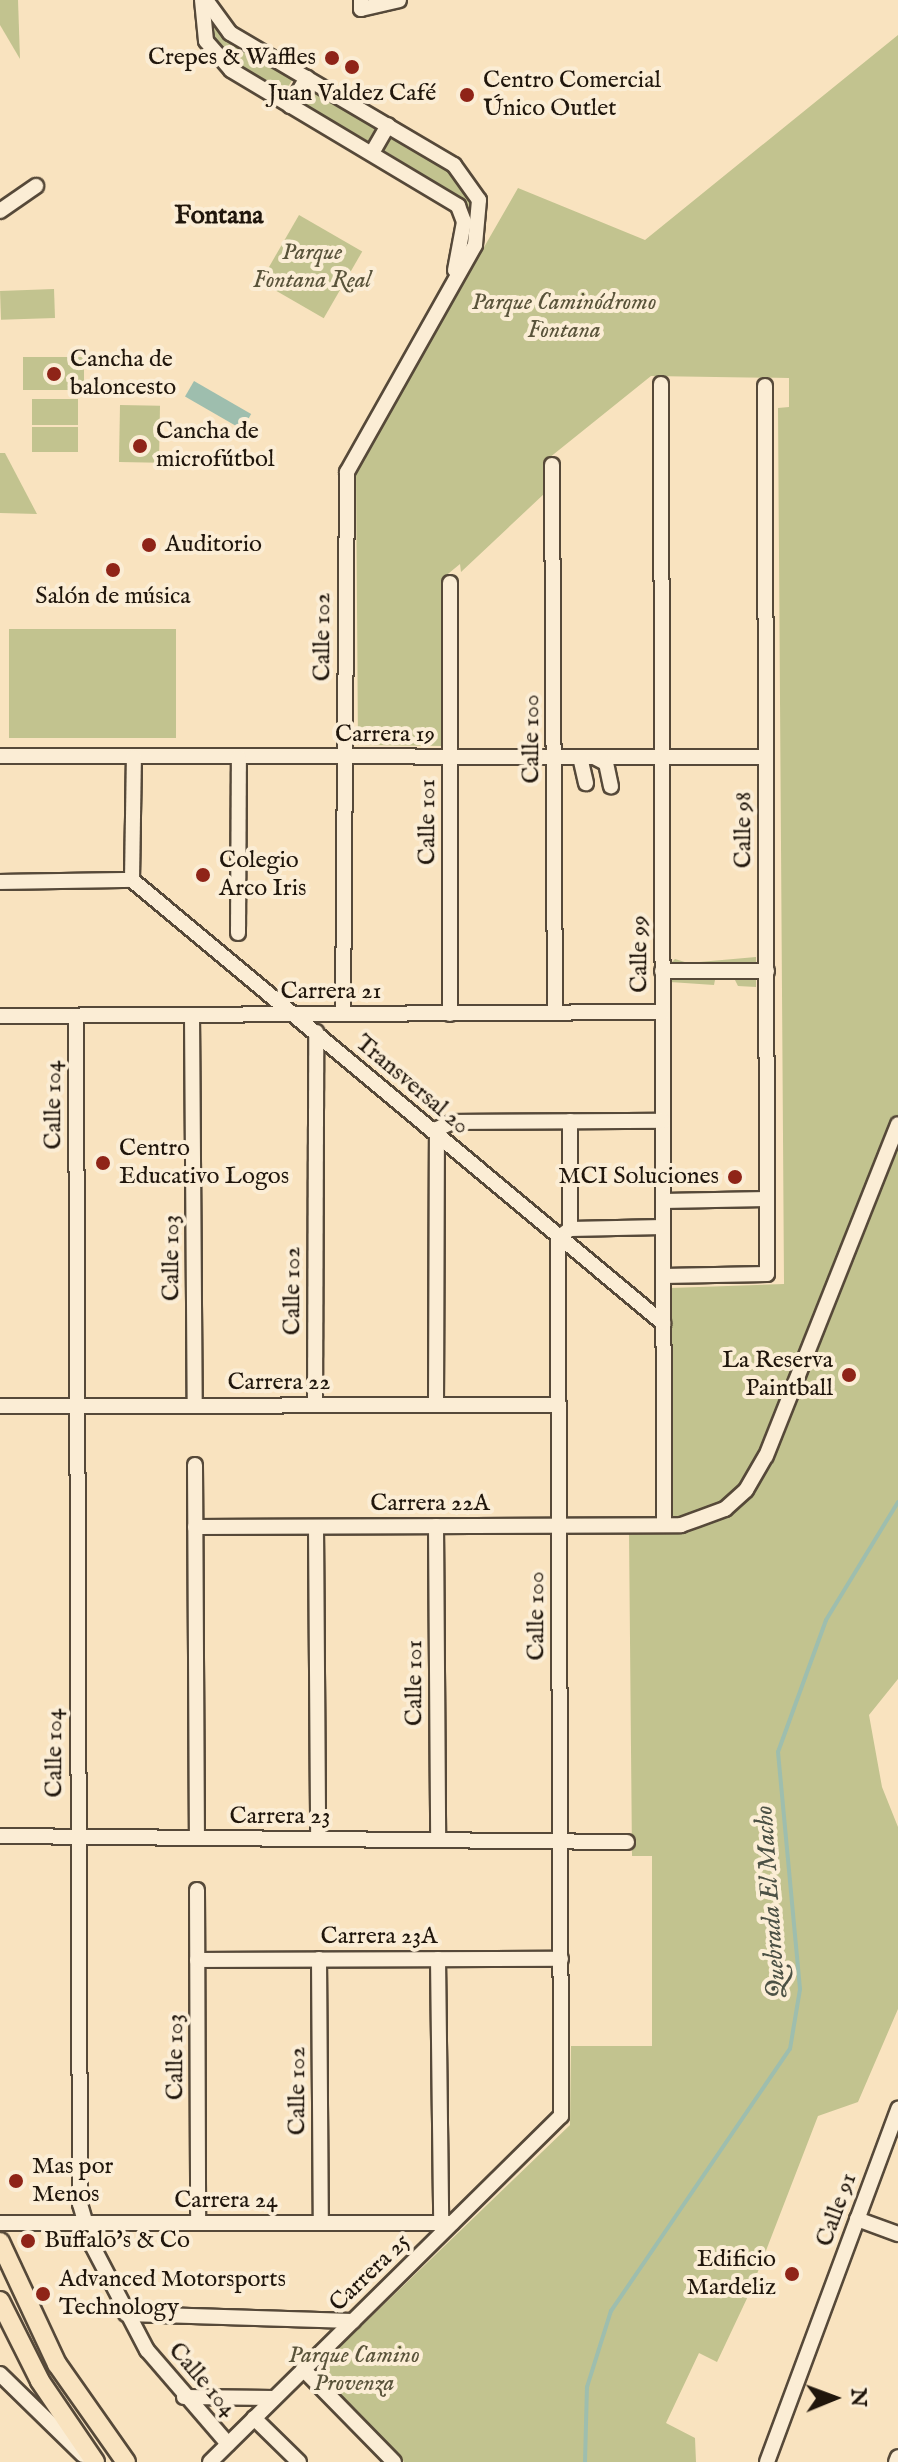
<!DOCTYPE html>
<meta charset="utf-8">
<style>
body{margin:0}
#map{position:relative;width:898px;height:2462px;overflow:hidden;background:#f9e3bf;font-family:"IM FELL English",serif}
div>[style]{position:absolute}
.green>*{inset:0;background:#c2c38f;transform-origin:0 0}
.water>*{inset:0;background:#9ebeae;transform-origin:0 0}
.stream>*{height:4px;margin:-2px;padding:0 2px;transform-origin:2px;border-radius:2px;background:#9ebeae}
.roads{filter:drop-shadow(2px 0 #564939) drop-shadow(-2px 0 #564939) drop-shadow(0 2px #564939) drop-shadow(0 -2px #564939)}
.minor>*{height:14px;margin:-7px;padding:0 7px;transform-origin:7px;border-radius:7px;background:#fbedd5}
.major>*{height:18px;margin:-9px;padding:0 9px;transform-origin:9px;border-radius:9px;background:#f9e3bf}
.dots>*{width:22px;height:22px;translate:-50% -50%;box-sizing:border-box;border:4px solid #fbedd5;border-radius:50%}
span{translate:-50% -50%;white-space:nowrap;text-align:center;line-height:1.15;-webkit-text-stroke:8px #fbedd5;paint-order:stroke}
.poi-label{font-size:24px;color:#20160c}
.right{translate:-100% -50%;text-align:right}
.left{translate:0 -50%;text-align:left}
.park-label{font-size:24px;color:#59533a;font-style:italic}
.street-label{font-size:24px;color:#20160c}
.neighbourhood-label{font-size:26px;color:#20160c;font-weight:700}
.water-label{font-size:26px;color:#4c5145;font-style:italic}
.north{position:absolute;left:794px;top:2358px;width:80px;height:80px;-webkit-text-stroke:6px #fbedd5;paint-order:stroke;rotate:89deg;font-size:22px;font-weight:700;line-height:32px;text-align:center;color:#20160c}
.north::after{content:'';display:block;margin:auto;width:28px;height:36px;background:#20160c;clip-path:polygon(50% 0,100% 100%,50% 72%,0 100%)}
</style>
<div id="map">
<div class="green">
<i style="clip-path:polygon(0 0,18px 0,20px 59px,0 25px)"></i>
<i style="clip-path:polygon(206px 15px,225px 35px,294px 77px,285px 92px,222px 54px)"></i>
<i style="clip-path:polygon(898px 35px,898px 1679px,869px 1715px,882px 1787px,898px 1827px,898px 2009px,858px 2102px,818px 2116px,750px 2292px,717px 2362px,699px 2353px,666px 2423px,695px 2438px,696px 2462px,404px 2462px,316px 2370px,570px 2125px,571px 2046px,652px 2046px,652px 1856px,632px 1856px,629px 1532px,671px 1532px,670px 1288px,784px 1284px,778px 408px,789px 407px,789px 378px,651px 376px,544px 462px,545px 493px,461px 572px,460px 564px,443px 578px,443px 746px,358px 745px,356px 470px,518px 188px,645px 240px)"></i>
<i style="left:312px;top:88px;width:75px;height:18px;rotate:30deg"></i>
<i style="clip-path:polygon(390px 135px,453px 171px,473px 203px,469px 235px,468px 208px,460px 198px,382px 149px)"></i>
<i style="left:299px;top:215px;width:73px;height:77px;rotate:30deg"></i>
<i style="left:54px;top:289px;width:29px;height:54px;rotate:88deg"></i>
<i style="left:84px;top:357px;width:33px;height:61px;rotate:90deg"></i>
<i style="left:78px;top:399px;width:26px;height:46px;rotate:90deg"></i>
<i style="left:120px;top:405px;width:40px;height:57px;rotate:1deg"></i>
<i style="left:32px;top:427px;width:46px;height:25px"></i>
<i style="clip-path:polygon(0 453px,5px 453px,37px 514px,0 513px)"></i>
<i style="left:176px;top:629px;width:109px;height:167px;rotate:90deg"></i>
<i style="clip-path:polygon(756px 957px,756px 987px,738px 986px,735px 980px,715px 980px,714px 985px,670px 982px,670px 964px,675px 959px,688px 963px)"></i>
</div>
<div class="water">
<i style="left:194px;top:381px;width:66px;height:18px;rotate:30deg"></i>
</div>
<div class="stream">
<i style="left:585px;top:2462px;width:75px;rotate:-88.5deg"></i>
<i style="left:587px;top:2387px;width:80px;rotate:-72.5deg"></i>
<i style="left:611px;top:2311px;width:317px;rotate:-55.7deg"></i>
<i style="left:790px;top:2049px;width:61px;rotate:-80.5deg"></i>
<i style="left:800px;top:1989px;width:238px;rotate:-95.3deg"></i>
<i style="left:778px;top:1752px;width:140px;rotate:-70deg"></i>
<i style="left:826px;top:1620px;width:138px;rotate:-58.6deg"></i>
</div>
<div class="roads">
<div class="minor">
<i style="left:202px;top:0;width:41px;rotate:84.4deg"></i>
<i style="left:206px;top:41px;width:38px;rotate:49deg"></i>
<i style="left:231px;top:70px;width:265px;rotate:30.9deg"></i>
<i style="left:458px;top:206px;width:17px;rotate:69deg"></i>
<i style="left:464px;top:222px;width:49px;rotate:100.6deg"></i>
<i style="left:206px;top:0;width:41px;rotate:54deg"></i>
<i style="left:230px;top:33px;width:260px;rotate:30.5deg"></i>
<i style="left:454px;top:165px;width:43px;rotate:54.5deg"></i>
<i style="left:479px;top:200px;width:45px;rotate:95.1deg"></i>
<i style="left:475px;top:245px;width:261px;rotate:119.4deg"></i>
<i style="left:347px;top:472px;width:542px;rotate:90.42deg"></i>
<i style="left:361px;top:0;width:9px;rotate:90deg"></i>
<i style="left:361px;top:9px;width:39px;rotate:-13deg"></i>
<i style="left:290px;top:106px;width:33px;rotate:-59deg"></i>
<i style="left:372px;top:153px;width:32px;rotate:-60deg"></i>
<i style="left:0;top:211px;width:44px;rotate:-34.8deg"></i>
<i style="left:661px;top:384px;width:1141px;rotate:89.85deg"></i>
<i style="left:552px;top:465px;width:548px;rotate:89.69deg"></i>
<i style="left:450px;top:583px;width:431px;rotate:90deg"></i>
<i style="left:0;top:756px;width:766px;rotate:0.07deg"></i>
<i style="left:580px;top:757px;width:27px;rotate:77deg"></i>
<i style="left:594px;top:757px;width:13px;rotate:27deg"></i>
<i style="left:606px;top:763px;width:24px;rotate:78deg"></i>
<i style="left:132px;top:880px;width:692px;rotate:39.84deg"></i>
<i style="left:132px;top:880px;width:123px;rotate:-89.1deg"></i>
<i style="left:0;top:882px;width:132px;rotate:-0.9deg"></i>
<i style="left:238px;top:933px;width:176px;rotate:-89.7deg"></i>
<i style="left:662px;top:971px;width:105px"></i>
<i style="left:192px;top:1015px;width:391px;rotate:89.6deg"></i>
<i style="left:0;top:1016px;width:663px;rotate:-0.35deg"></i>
<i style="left:76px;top:1016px;width:1188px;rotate:89.81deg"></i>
<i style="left:80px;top:2204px;width:43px;rotate:73.7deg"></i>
<i style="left:92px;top:2245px;width:119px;rotate:62.4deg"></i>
<i style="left:147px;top:2350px;width:124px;rotate:49.2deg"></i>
<i style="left:663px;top:1201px;width:104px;rotate:-1.1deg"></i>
<i style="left:570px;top:1229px;width:93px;rotate:-1.2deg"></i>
<i style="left:558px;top:1238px;width:15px;rotate:-37deg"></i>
<i style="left:570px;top:1229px;width:108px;rotate:-90deg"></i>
<i style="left:663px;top:1276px;width:104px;rotate:-1.1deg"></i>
<i style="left:767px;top:1274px;width:888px;rotate:-90.13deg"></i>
<i style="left:315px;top:1405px;width:373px;rotate:-89.8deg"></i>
<i style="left:436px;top:1405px;width:276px;rotate:-89.8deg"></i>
<i style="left:437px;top:1129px;width:17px;rotate:-24deg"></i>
<i style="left:453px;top:1122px;width:210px;rotate:-0.3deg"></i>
<i style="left:0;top:1406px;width:559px;rotate:-0.1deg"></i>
<i style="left:195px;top:1465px;width:373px;rotate:89.7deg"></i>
<i style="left:436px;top:1526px;width:314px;rotate:89.6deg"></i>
<i style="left:195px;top:1527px;width:486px;rotate:-0.2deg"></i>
<i style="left:681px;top:1525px;width:47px;rotate:-20deg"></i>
<i style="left:725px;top:1509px;width:28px;rotate:-42deg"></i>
<i style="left:746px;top:1490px;width:39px;rotate:-60deg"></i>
<i style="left:766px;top:1456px;width:357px;rotate:-68.3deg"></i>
<i style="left:316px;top:1527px;width:312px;rotate:89.6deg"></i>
<i style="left:0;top:1836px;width:627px;rotate:0.55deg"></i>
<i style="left:197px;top:1890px;width:333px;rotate:89.8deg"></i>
<i style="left:319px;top:1959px;width:264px;rotate:89.6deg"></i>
<i style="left:438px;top:1959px;width:264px;rotate:89.3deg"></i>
<i style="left:197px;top:1960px;width:364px;rotate:-0.2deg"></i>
<i style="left:857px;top:2219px;width:44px;rotate:20.1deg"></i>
<i style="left:0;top:2223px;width:452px"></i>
<i style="left:126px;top:2314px;width:227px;rotate:1.8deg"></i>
<i style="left:303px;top:2369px;width:130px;rotate:45.6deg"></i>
<i style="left:0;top:2374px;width:116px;rotate:44.3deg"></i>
<i style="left:184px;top:2397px;width:90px;rotate:0.6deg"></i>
<i style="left:254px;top:2418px;width:63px;rotate:44.4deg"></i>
<i style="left:210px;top:2462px;width:493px;rotate:-44.6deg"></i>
<i style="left:561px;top:2116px;width:878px;rotate:-90.2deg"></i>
<i style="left:767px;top:2462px;width:377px;rotate:-69.6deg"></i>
<i style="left:896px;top:2462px;width:5px;rotate:-68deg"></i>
</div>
<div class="major">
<i style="left:0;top:2242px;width:135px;rotate:65deg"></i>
<i style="left:57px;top:2364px;width:120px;rotate:54.9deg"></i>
<i style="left:0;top:2301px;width:89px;rotate:63.4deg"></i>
<i style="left:40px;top:2381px;width:98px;rotate:55.8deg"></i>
</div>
</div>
<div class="dots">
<i style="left:332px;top:58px;background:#8f2418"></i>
<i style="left:352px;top:67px;background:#8f2418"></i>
<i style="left:467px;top:95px;background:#8f2418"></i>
<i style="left:54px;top:374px;background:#8f2418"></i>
<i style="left:140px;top:446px;background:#8f2418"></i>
<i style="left:149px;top:545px;background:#8f2418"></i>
<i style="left:113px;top:570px;background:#8f2418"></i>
<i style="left:203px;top:875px;background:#8f2418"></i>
<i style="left:103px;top:1163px;background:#8f2418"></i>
<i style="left:735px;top:1177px;background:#8f2418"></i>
<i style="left:849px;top:1375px;background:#8f2418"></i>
<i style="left:16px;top:2181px;background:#8f2418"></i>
<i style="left:28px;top:2241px;background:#8f2418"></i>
<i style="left:792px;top:2274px;background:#8f2418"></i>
<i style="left:43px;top:2294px;background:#8f2418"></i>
</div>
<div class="poi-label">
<span class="right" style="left:316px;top:58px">Crepes &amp; Waffles</span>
<span class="left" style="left:483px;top:95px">Centro Comercial<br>Único Outlet</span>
<span style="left:352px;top:94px">Juan Valdez Café</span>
<span class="left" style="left:70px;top:374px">Cancha de<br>baloncesto</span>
<span class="left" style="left:156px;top:446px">Cancha de<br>microfútbol</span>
<span class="left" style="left:165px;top:545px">Auditorio</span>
<span style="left:113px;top:597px">Salón de música</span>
<span class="left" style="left:219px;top:875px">Colegio<br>Arco Iris</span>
<span class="left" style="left:119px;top:1163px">Centro<br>Educativo Logos</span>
<span class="right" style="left:719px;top:1177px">MCI Soluciones</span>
<span class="right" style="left:833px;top:1375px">La Reserva<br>Paintball</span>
<span class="left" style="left:32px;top:2181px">Mas por<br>Menos</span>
<span class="left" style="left:44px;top:2241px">Buffalo's &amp; Co</span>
<span class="right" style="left:776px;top:2274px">Edificio<br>Mardeliz</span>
<span class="left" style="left:59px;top:2294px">Advanced Motorsports<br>Technology</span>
</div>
<div class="park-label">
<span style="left:312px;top:267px">Parque<br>Fontana Real</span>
<span style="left:564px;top:317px">Parque Caminódromo<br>Fontana</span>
<span style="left:354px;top:2370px">Parque Camino<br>Provenza</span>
</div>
<div class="street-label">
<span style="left:323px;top:637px;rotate:-90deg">Calle 102</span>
<span style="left:385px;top:735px">Carrera 19</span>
<span style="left:532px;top:739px;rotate:-90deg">Calle 100</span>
<span style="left:428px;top:822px;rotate:-90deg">Calle 101</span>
<span style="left:744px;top:830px;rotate:-90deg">Calle 98</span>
<span style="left:640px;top:954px;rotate:-90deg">Calle 99</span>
<span style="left:331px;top:992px">Carrera 21</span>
<span style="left:412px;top:1085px;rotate:40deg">Transversal 20</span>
<span style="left:54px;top:1105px;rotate:-90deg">Calle 104</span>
<span style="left:172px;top:1258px;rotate:-90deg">Calle 103</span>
<span style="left:293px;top:1291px;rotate:-90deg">Calle 102</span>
<span style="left:279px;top:1383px">Carrera 22</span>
<span style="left:430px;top:1504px">Carrera 22A</span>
<span style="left:537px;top:1616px;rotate:-90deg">Calle 100</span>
<span style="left:415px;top:1683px;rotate:-90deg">Calle 101</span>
<span style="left:55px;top:1753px;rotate:-90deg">Calle 104</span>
<span style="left:280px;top:1817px">Carrera 23</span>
<span style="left:379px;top:1937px">Carrera 23A</span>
<span style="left:176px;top:2057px;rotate:-90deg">Calle 103</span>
<span style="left:298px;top:2091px;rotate:-90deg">Calle 102</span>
<span style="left:226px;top:2201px">Carrera 24</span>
<span style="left:837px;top:2210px;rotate:-70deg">Calle 91</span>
<span style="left:370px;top:2273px;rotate:-44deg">Carrera 25</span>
<span style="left:202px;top:2380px;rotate:49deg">Calle 104</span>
</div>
<div class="neighbourhood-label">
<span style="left:219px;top:216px">Fontana</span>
</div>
<div class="water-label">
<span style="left:771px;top:1902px;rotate:-94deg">Quebrada El Macho</span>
</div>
<div class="north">N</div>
</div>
